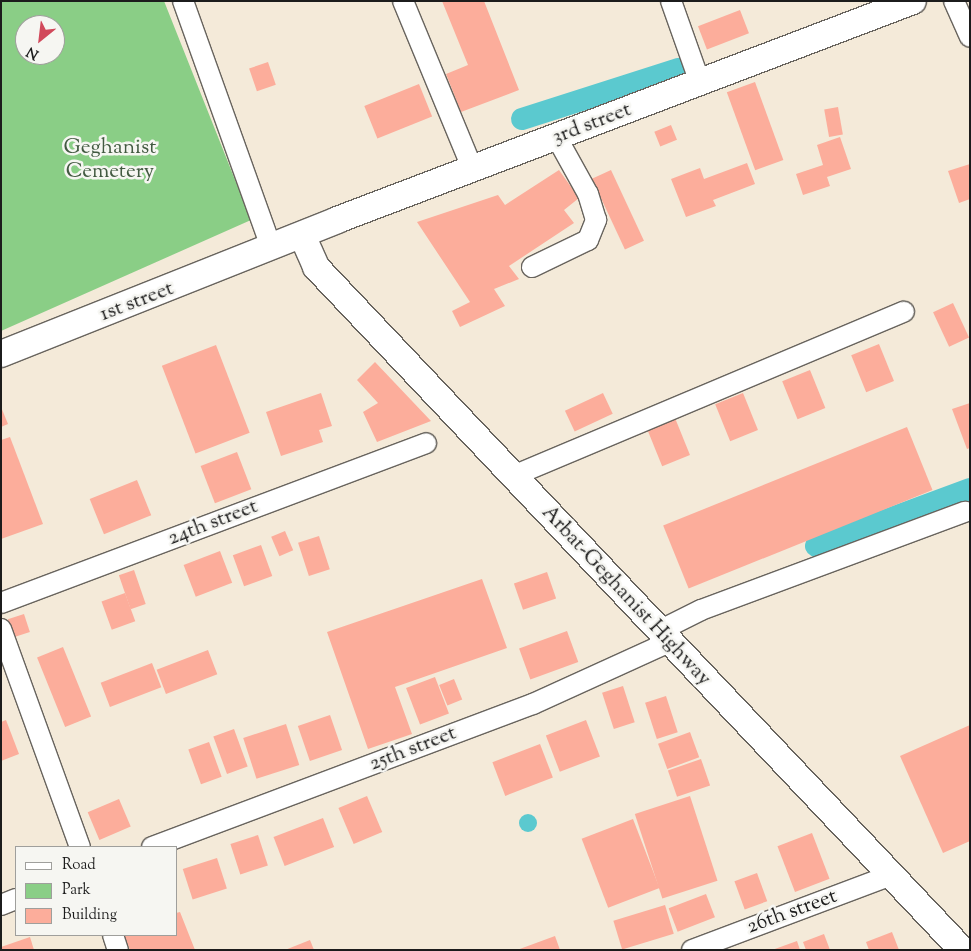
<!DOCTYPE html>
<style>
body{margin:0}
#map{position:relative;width:971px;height:951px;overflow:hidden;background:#f4ead9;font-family:"Sorts Mill Goudy",serif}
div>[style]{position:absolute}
.green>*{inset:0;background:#8ace86}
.water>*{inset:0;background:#5bc9cf}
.round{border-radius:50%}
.canal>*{height:22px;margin:-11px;padding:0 11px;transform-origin:11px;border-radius:11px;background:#5bc9cf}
.building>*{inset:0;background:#fcad9b;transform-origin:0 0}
.roads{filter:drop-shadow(1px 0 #68645e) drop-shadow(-1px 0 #68645e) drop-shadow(0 1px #68645e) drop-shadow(0 -1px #68645e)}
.minor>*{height:20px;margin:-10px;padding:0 10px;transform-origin:10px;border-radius:10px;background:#fff}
.major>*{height:26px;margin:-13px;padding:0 13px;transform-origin:13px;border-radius:13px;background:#fff}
span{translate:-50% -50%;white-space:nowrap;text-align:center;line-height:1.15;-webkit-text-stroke:5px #f6f6f2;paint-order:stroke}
.street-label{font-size:21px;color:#1c1c1c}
.park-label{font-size:21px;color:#425a41}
.frame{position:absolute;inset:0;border:2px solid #1c1c1c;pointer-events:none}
.legend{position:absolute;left:15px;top:846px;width:162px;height:90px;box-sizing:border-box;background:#f6f6f2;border:1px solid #9f9f9c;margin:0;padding:6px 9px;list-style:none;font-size:15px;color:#1c1c1c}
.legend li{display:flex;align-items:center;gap:10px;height:25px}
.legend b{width:25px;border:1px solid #9f9f9c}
.north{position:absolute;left:15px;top:15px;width:50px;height:50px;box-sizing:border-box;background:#f6f6f2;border:1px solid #9f9f9c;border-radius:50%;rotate:209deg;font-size:14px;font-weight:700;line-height:20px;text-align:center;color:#1c1c1c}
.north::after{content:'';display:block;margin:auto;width:18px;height:22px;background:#d1495b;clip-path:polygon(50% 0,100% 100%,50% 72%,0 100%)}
</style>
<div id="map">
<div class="green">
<i style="clip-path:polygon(evenodd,1px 1px,164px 1px,251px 220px,1px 331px,1px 1px,25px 25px,55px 25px,55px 55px,25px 55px,25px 25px)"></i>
</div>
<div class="water">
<i class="round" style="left:519px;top:814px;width:18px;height:18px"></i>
</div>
<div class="canal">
<i style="left:522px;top:119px;width:165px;rotate:-17.7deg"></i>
<i style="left:816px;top:546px;width:164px;rotate:-20.3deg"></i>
</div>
<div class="building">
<i style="clip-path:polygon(442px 1px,484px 1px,519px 90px,461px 112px,446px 74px,468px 65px)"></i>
<i style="left:740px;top:10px;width:25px;height:45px;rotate:69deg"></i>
<i style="left:268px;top:62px;width:24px;height:20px;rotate:71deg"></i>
<i style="left:755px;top:82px;width:83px;height:30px;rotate:70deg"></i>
<i style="left:419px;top:84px;width:35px;height:59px;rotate:68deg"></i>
<i style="left:838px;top:107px;width:28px;height:14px;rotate:80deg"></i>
<i style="left:671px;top:125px;width:16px;height:18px;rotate:68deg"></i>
<i style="clip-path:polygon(840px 137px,851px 169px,827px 177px,830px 186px,803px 195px,796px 174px,823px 165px,817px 145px)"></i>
<i style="clip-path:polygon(747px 163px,755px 184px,713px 200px,716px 206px,686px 217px,671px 179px,700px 168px,704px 179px)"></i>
<i style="clip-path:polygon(970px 164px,970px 199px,959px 203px,948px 171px)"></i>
<i style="clip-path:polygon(559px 170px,579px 198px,564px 210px,574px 223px,509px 266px,519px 279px,494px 289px,505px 306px,460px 327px,452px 311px,470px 302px,417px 222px,498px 195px,505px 205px)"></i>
<i style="left:611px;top:170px;width:78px;height:21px;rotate:65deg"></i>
<i style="left:953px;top:303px;width:38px;height:22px;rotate:65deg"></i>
<i style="left:879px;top:344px;width:40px;height:30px;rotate:68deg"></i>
<i style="left:216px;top:345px;width:94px;height:58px;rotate:69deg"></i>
<i style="clip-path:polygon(375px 362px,431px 421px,377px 442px,363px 412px,378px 403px,357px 380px)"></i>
<i style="left:810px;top:370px;width:41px;height:30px;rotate:68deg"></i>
<i style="clip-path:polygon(321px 393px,332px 426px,319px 430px,323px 442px,281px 456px,266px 412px)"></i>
<i style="left:603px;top:393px;width:23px;height:42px;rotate:65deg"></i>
<i style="left:743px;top:393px;width:40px;height:30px;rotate:68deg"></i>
<i style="clip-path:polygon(970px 403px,970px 448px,967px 449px,952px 409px)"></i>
<i style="clip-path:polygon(1px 407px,8px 424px,1px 427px)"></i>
<i style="left:675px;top:418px;width:40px;height:30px;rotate:68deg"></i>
<i style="left:907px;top:427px;width:68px;height:263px;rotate:68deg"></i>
<i style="clip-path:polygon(10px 437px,43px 524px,1px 539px,1px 440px)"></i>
<i style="left:237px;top:452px;width:40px;height:39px;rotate:69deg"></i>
<i style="left:137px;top:480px;width:38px;height:51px;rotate:68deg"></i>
<i style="left:285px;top:531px;width:21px;height:15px;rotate:67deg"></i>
<i style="left:319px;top:536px;width:35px;height:22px;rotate:72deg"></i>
<i style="left:261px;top:545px;width:33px;height:30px;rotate:70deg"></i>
<i style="left:220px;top:551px;width:34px;height:39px;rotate:69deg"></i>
<i style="left:134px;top:570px;width:36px;height:16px;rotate:71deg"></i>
<i style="left:547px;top:572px;width:28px;height:35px;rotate:71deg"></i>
<i style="clip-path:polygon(482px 579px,507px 648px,395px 687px,412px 734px,368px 749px,327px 632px)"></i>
<i style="left:125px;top:593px;width:30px;height:25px;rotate:70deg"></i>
<i style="left:24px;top:614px;width:19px;height:17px;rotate:72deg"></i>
<i style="left:567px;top:631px;width:33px;height:51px;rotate:70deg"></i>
<i style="left:63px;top:647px;width:75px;height:28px;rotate:68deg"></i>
<i style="left:208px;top:650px;width:26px;height:55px;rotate:69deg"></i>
<i style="left:152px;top:663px;width:26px;height:55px;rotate:69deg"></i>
<i style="left:435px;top:677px;width:39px;height:31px;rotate:69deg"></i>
<i style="left:454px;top:679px;width:22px;height:16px;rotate:68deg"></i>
<i style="left:623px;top:686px;width:38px;height:22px;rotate:72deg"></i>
<i style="left:666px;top:696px;width:38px;height:22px;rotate:72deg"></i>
<i style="left:330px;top:715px;width:37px;height:34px;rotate:71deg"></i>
<i style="clip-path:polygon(6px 720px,19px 754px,1px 761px,1px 722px)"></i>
<i style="left:586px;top:720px;width:39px;height:43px;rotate:69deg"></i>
<i style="left:286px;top:724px;width:43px;height:45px;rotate:72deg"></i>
<i style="clip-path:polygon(970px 725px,970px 841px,943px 853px,900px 756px)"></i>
<i style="left:234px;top:729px;width:40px;height:22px;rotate:70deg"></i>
<i style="left:690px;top:732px;width:27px;height:34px;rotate:70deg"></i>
<i style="left:209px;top:742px;width:37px;height:22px;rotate:70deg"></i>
<i style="left:540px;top:744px;width:36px;height:51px;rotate:69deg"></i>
<i style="left:701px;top:759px;width:28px;height:35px;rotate:71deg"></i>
<i style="left:367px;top:796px;width:39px;height:31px;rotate:67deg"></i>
<i style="left:690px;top:796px;width:89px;height:58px;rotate:72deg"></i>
<i style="left:119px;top:799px;width:30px;height:34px;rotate:67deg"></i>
<i style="left:323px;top:818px;width:31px;height:53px;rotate:69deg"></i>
<i style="left:633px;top:819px;width:74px;height:55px;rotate:69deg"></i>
<i style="left:812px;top:833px;width:49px;height:37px;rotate:69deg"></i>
<i style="left:258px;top:835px;width:32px;height:29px;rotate:72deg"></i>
<i style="left:217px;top:858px;width:32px;height:36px;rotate:72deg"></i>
<i style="left:757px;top:873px;width:30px;height:24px;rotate:70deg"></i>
<i style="left:706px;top:894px;width:25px;height:40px;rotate:69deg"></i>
<i style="left:665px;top:905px;width:30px;height:54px;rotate:73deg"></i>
<i style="clip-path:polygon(180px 912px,195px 950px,130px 950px,124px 935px,176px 935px,176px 913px)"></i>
<i style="clip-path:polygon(892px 932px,899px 950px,869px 950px,866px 942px)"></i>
<i style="clip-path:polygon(824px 934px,830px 950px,806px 950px,803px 942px)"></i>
<i style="clip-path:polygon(555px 936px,560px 950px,517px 950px)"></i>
<i style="clip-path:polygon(30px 937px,34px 950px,1px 950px,1px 947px)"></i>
<i style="clip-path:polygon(310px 940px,314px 950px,285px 950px)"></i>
<i style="clip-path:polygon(797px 941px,800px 950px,772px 950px)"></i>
</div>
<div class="roads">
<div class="minor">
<i style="left:183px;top:1px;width:263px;rotate:70.3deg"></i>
<i style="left:403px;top:1px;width:183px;rotate:67.5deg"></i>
<i style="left:671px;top:1px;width:87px;rotate:70.5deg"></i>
<i style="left:954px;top:1px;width:39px;rotate:66deg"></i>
<i style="left:532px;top:267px;width:62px;rotate:-25.7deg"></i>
<i style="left:588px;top:240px;width:22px;rotate:-68deg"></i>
<i style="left:596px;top:220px;width:27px;rotate:-107deg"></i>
<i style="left:588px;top:194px;width:64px;rotate:-119deg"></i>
<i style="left:513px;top:476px;width:424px;rotate:-22.8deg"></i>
<i style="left:1px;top:603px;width:454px;rotate:-20.6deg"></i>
<i style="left:1px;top:629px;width:232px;rotate:70.1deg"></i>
<i style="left:659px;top:631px;width:47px;rotate:-26.6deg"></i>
<i style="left:701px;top:610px;width:282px;rotate:-20.4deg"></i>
<i style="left:152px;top:847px;width:407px;rotate:-20.6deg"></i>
<i style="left:533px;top:704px;width:149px;rotate:-24.5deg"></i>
<i style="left:1px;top:905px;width:16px;rotate:-22deg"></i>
<i style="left:113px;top:935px;width:16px;rotate:72deg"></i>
<i style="left:692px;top:950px;width:214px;rotate:-20.6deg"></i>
</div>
<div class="major">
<i style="left:302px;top:235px;width:35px;rotate:66deg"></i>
<i style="left:316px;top:267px;width:940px;rotate:46.59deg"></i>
<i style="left:1px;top:354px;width:362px;rotate:-21.7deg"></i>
<i style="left:337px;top:220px;width:616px;rotate:-20.82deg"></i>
</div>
</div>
<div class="street-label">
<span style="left:592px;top:124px;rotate:-21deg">3rd street</span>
<span style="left:137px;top:302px;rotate:-21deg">1st street</span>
<span style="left:213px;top:523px;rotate:-21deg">24th street</span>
<span style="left:626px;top:596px;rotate:47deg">Arbat-Geghanist Highway</span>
<span style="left:413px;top:749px;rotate:-21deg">25th street</span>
<span style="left:792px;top:912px;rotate:-20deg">26th street</span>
</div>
<div class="park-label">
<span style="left:110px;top:160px">Geghanist<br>Cemetery</span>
</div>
<div class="frame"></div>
<ul class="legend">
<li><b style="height:6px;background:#fff"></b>Road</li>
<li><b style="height:14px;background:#8ace86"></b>Park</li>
<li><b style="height:14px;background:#fcad9b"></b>Building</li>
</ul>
<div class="north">N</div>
</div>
